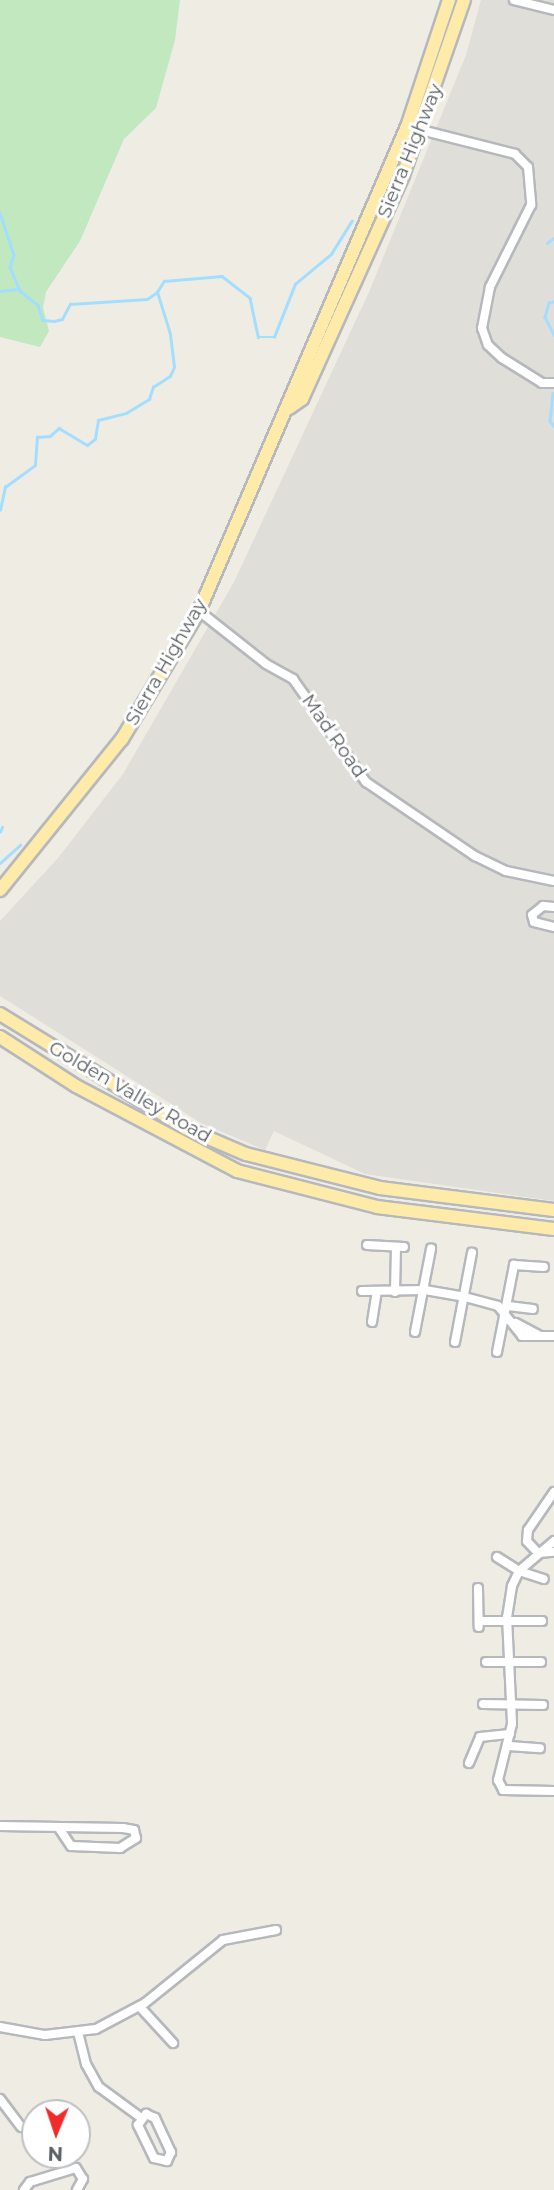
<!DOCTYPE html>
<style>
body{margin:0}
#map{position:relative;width:554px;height:2190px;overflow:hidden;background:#efece4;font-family:Montserrat,sans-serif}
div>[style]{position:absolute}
.industrial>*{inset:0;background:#e0ded9}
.green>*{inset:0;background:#c2e8c0}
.stream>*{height:2.5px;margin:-1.25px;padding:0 1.25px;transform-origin:1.25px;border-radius:1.25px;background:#a4deff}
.roads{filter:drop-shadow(2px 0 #b5b8bc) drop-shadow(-2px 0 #b5b8bc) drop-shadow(0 2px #b5b8bc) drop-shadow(0 -2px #b5b8bc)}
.minor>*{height:8px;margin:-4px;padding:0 4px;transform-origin:4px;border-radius:4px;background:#fff}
.primary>*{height:12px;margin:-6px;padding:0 6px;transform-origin:6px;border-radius:6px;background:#ffeba9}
span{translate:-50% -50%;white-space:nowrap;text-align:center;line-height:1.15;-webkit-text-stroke:6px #fff;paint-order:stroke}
.street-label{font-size:19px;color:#5c6165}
.north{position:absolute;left:21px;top:2099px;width:70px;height:70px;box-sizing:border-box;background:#fff;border:2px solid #bec0c1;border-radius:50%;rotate:182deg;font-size:19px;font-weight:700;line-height:28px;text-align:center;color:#5c6165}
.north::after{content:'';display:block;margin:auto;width:24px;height:32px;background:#f02b2a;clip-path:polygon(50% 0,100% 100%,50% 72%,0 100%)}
</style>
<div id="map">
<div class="industrial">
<i style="clip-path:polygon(481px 0,554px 0,554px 1201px,365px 1174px,274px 1131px,265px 1150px,201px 1123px,0 996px,0 921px,58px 858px,123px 774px,234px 582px,369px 292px,466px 55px)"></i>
</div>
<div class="green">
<i style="clip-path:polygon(0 0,180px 0,175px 40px,156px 108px,124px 139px,80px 241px,46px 292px,43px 307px,49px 331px,40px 347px,0 337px)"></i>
</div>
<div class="stream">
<i style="left:0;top:213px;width:44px;rotate:71.6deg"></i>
<i style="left:14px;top:255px;width:13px;rotate:108deg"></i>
<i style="left:10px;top:267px;width:26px;rotate:67deg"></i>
<i style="left:547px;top:243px;width:9px;rotate:-36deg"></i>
<i style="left:0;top:291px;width:18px;rotate:-6deg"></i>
<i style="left:18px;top:289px;width:26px;rotate:39deg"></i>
<i style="left:38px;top:305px;width:16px;rotate:72deg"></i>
<i style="left:43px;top:320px;width:11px;rotate:5deg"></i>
<i style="left:54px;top:321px;width:8px;rotate:-14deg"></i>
<i style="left:62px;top:319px;width:17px;rotate:-62deg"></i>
<i style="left:70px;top:304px;width:77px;rotate:-3.7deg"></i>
<i style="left:147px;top:299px;width:11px;rotate:-34deg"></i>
<i style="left:554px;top:302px;width:5px;rotate:169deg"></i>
<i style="left:549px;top:303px;width:15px;rotate:106deg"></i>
<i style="left:545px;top:317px;width:20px;rotate:63deg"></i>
<i style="left:553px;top:393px;width:28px;rotate:96deg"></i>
<i style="left:550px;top:421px;width:6px;rotate:51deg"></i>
<i style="left:0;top:510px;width:24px;rotate:-78deg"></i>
<i style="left:5px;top:487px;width:37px;rotate:-36deg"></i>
<i style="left:35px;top:465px;width:28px;rotate:-86deg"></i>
<i style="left:37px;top:437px;width:13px;rotate:-4deg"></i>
<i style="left:50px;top:436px;width:12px;rotate:-42deg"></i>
<i style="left:59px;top:428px;width:33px;rotate:31deg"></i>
<i style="left:87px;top:445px;width:10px;rotate:-37deg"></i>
<i style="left:95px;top:439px;width:19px;rotate:-81deg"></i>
<i style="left:98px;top:420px;width:29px;rotate:-14deg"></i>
<i style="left:126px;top:413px;width:27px;rotate:-31deg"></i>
<i style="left:149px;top:399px;width:13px;rotate:-72deg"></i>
<i style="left:153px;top:387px;width:20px;rotate:-33deg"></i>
<i style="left:170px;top:376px;width:10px;rotate:-66deg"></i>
<i style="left:174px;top:367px;width:33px;rotate:-97deg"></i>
<i style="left:170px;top:334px;width:44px;rotate:-107.2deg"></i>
<i style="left:157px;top:292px;width:13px;rotate:-58deg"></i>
<i style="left:164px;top:281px;width:58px;rotate:-4.9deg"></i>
<i style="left:222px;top:276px;width:36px;rotate:38deg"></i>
<i style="left:250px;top:298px;width:40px;rotate:78deg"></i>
<i style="left:258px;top:337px;width:16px"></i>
<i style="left:274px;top:337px;width:57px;rotate:-68.4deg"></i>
<i style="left:295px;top:284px;width:47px;rotate:-39.8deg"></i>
<i style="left:331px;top:254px;width:39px;rotate:-58deg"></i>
<i style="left:0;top:832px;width:5px;rotate:-68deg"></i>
<i style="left:0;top:863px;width:27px;rotate:-42deg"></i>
</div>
<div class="roads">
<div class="minor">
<i style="left:514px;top:0;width:41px;rotate:14deg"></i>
<i style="left:421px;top:130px;width:97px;rotate:14.3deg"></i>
<i style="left:515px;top:154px;width:18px;rotate:45deg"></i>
<i style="left:528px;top:167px;width:38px;rotate:85deg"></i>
<i style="left:531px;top:205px;width:92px;rotate:116.6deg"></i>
<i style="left:490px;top:287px;width:42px;rotate:101deg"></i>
<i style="left:482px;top:328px;width:18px;rotate:71deg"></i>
<i style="left:488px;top:345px;width:19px;rotate:43deg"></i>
<i style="left:502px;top:358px;width:47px;rotate:32deg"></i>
<i style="left:542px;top:383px;width:12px"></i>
<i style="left:199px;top:611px;width:85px;rotate:38.3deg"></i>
<i style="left:266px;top:664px;width:31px;rotate:29deg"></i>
<i style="left:293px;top:679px;width:126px;rotate:54.7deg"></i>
<i style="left:366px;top:782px;width:132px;rotate:34.2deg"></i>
<i style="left:475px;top:856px;width:34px;rotate:26deg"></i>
<i style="left:506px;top:871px;width:49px;rotate:11.8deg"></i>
<i style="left:554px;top:907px;width:11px;rotate:-175deg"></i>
<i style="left:543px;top:906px;width:14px;rotate:141deg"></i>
<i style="left:532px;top:915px;width:7px;rotate:74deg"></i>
<i style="left:534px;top:922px;width:21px;rotate:14deg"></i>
<i style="left:367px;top:1245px;width:37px;rotate:3deg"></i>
<i style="left:362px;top:1291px;width:63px;rotate:-0.9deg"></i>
<i style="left:425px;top:1290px;width:41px;rotate:9.9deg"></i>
<i style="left:465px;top:1297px;width:34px;rotate:15deg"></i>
<i style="left:498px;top:1306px;width:38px;rotate:51deg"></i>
<i style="left:522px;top:1336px;width:32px"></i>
<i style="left:395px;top:1292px;width:45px;rotate:-88.7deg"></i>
<i style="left:508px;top:1306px;width:25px;rotate:7deg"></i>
<i style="left:372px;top:1322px;width:30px;rotate:-81deg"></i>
<i style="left:516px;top:1323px;width:26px;rotate:28deg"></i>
<i style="left:415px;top:1332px;width:85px;rotate:-79.1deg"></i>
<i style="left:455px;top:1342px;width:91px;rotate:-79.2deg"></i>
<i style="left:497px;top:1352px;width:89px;rotate:-78.9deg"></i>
<i style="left:514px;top:1265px;width:30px;rotate:4deg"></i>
<i style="left:554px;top:1541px;width:46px;rotate:139.4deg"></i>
<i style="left:519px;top:1571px;width:17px;rotate:115deg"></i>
<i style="left:512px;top:1586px;width:31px;rotate:99deg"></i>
<i style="left:507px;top:1617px;width:107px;rotate:87.3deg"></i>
<i style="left:512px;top:1724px;width:58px;rotate:104deg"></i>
<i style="left:498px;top:1780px;width:11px;rotate:63deg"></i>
<i style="left:503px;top:1790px;width:51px;rotate:1.1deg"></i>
<i style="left:538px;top:1553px;width:16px;rotate:-133deg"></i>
<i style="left:527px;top:1541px;width:11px;rotate:-85deg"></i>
<i style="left:528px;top:1530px;width:46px;rotate:-55.6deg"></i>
<i style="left:538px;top:1553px;width:16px;rotate:-4deg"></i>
<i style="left:497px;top:1557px;width:26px;rotate:32deg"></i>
<i style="left:519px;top:1571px;width:26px;rotate:18deg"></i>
<i style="left:478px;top:1588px;width:39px;rotate:89deg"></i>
<i style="left:480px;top:1621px;width:62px"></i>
<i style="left:486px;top:1662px;width:55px"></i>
<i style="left:483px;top:1704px;width:60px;rotate:1deg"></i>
<i style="left:509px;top:1746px;width:31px;rotate:4deg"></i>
<i style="left:469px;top:1763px;width:28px;rotate:-67deg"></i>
<i style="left:480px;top:1737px;width:30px;rotate:-6deg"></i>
<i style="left:0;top:1826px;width:123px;rotate:0.9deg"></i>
<i style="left:123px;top:1828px;width:11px;rotate:10deg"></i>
<i style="left:134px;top:1830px;width:8px;rotate:76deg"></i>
<i style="left:136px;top:1838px;width:19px;rotate:148deg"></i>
<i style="left:120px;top:1848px;width:49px;rotate:-177.7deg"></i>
<i style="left:71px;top:1846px;width:22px;rotate:-124deg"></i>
<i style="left:140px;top:2007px;width:49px;rotate:47.5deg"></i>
<i style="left:0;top:2027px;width:46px;rotate:10.1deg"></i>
<i style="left:45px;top:2035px;width:51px;rotate:-6.7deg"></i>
<i style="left:96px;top:2029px;width:55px;rotate:-28deg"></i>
<i style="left:145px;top:2003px;width:100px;rotate:-38.9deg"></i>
<i style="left:223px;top:1940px;width:54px;rotate:-10.7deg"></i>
<i style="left:78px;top:2032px;width:33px;rotate:76deg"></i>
<i style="left:86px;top:2064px;width:26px;rotate:61deg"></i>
<i style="left:99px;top:2087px;width:51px;rotate:36.2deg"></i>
<i style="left:0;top:2099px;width:35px;rotate:53deg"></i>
<i style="left:146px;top:2114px;width:10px;rotate:24deg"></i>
<i style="left:155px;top:2118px;width:38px;rotate:65deg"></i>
<i style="left:171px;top:2152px;width:10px;rotate:114deg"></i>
<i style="left:167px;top:2161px;width:13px;rotate:-167deg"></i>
<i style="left:154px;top:2158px;width:37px;rotate:-116deg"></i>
<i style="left:138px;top:2125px;width:14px;rotate:-54deg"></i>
<i style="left:24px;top:2190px;width:10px;rotate:-53deg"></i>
<i style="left:30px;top:2182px;width:48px;rotate:-16.9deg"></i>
<i style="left:76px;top:2168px;width:13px;rotate:58deg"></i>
<i style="left:83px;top:2179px;width:13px;rotate:119deg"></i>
</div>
<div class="primary">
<i style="left:289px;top:408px;width:16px;rotate:-35deg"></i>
<i style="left:302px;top:399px;width:246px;rotate:-65.7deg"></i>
<i style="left:403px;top:175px;width:185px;rotate:-70.8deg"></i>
<i style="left:0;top:890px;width:194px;rotate:-51.1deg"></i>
<i style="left:122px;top:739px;width:149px;rotate:-59deg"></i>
<i style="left:199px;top:611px;width:530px;rotate:-66.77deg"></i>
<i style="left:408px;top:124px;width:131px;rotate:-71.7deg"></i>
<i style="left:0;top:1014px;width:217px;rotate:31.6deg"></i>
<i style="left:185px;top:1128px;width:66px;rotate:23.1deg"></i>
<i style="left:246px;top:1154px;width:138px;rotate:14.2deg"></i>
<i style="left:380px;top:1188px;width:175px;rotate:7.2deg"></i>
<i style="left:0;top:1037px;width:90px;rotate:32.8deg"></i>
<i style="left:76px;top:1086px;width:182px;rotate:27.8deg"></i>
<i style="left:237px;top:1171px;width:145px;rotate:14.4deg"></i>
<i style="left:377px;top:1207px;width:178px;rotate:7.1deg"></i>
</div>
</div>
<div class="street-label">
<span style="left:410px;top:151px;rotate:-68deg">Sierra Highway</span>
<span style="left:166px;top:662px;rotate:-60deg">Sierra Highway</span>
<span style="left:334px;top:736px;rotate:55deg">Mad Road</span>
<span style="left:130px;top:1092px;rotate:30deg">Golden Valley Road</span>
</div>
<div class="north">N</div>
</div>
